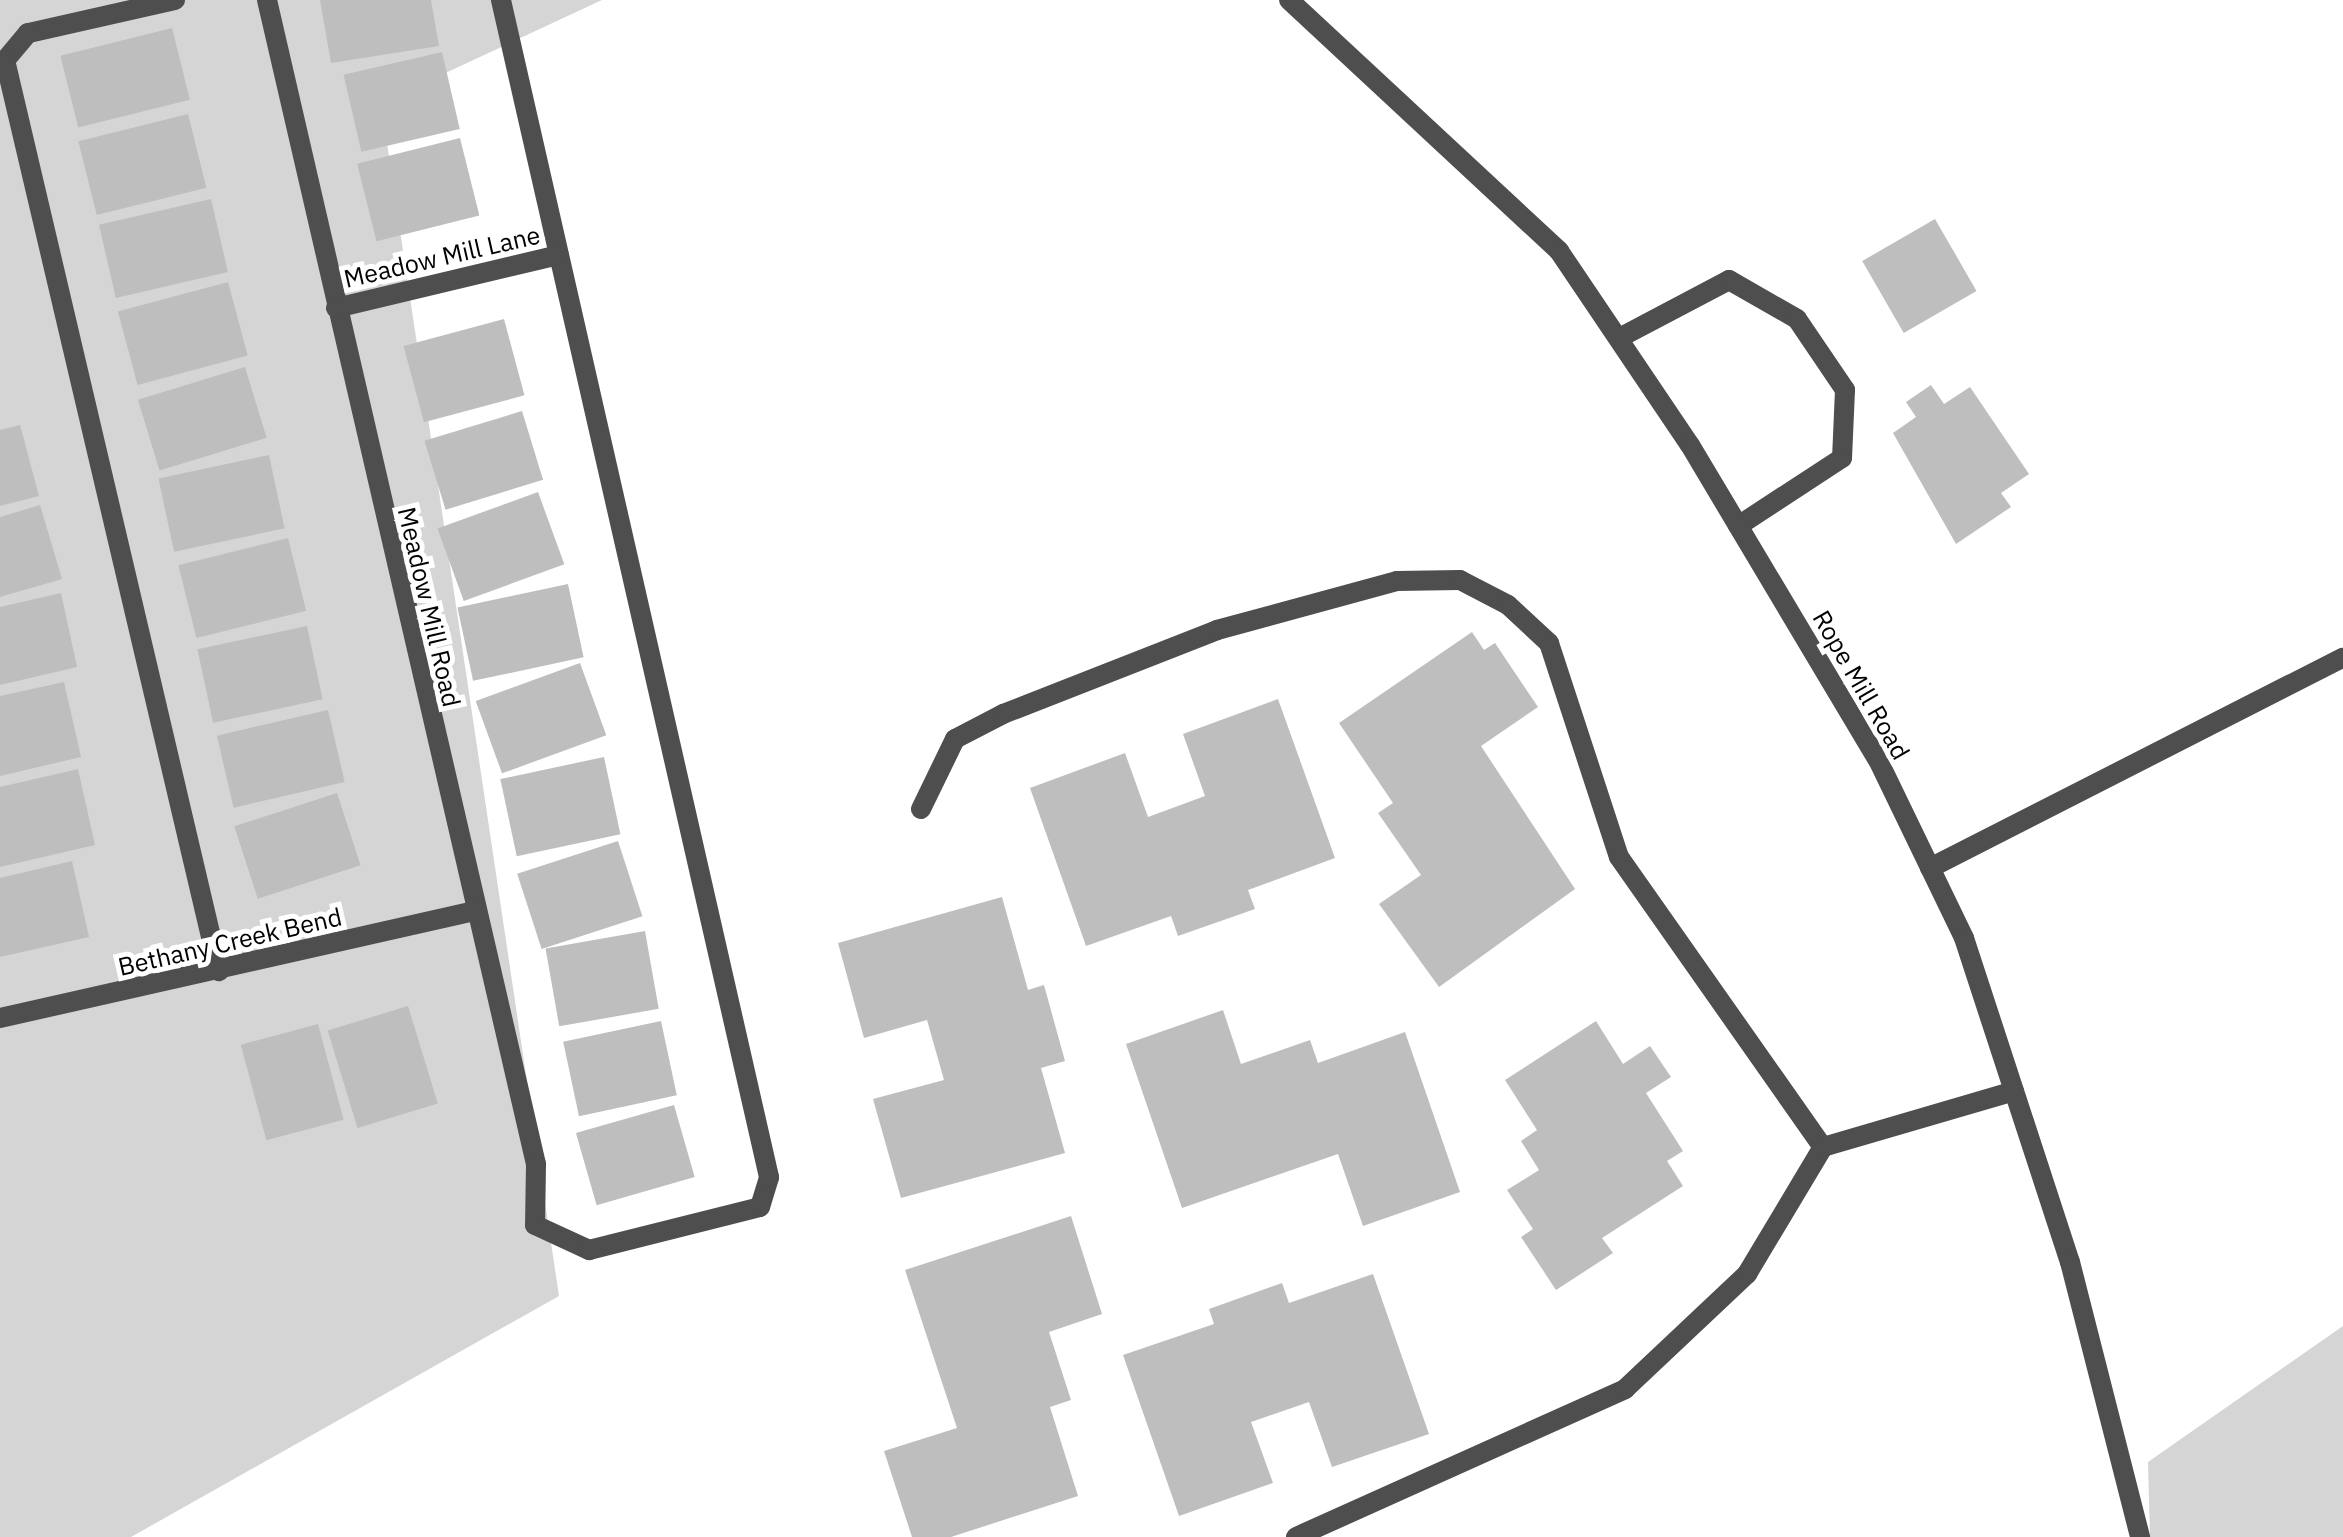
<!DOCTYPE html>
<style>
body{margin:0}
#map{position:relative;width:2343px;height:1537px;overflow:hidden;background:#fff;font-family:"IBM Plex Sans",sans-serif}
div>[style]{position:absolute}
.green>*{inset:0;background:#d5d5d5}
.building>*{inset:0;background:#bebebe;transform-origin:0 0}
.lane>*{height:20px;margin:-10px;padding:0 10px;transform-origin:10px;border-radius:10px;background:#4e4e4e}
.street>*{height:20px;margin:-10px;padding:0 10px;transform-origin:10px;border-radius:10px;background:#4e4e4e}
span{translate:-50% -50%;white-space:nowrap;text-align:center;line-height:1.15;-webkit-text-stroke:10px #fff;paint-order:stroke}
.street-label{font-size:25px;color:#000}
</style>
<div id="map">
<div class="green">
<i style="clip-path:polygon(0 0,602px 0,381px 103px,559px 1296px,131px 1537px,0 1537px)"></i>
<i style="clip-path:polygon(2343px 1326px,2343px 1537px,2150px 1537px,2148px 1462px)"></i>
</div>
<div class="building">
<i style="clip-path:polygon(320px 0,431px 0,439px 46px,331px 63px)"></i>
<i style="left:172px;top:28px;width:74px;height:115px;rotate:76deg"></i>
<i style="left:442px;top:52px;width:79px;height:101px;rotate:77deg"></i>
<i style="left:188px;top:114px;width:76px;height:113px;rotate:76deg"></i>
<i style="left:460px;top:138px;width:80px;height:106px;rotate:76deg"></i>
<i style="left:211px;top:199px;width:75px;height:115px;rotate:77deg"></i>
<i style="left:1935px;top:219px;width:83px;height:84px;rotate:60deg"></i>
<i style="left:228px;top:282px;width:76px;height:114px;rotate:75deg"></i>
<i style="left:504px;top:319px;width:79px;height:104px;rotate:75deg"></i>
<i style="left:245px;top:367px;width:74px;height:112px;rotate:73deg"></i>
<i style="clip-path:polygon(1931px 385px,1944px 404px,1970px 387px,2029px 474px,2001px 493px,2011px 507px,1956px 544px,1893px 433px,1916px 417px,1906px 402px)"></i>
<i style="left:522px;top:411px;width:72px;height:102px;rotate:73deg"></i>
<i style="clip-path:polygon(20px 425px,39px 496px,0 506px,0 430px)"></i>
<i style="left:269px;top:455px;width:75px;height:113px;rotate:78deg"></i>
<i style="left:538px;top:492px;width:77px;height:107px;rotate:70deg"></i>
<i style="clip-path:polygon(40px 505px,62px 579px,0 597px,0 517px)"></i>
<i style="left:288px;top:538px;width:75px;height:113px;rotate:76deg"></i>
<i style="left:568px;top:584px;width:75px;height:113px;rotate:78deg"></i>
<i style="clip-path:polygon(61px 593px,77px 667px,0 685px,0 607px)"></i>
<i style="left:307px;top:626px;width:75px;height:112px;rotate:78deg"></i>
<i style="clip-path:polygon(1472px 632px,1484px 650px,1495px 643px,1538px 707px,1481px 746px,1575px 889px,1439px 987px,1379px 904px,1421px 875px,1378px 813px,1393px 803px,1339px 723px)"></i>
<i style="left:580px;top:663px;width:77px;height:111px;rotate:70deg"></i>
<i style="clip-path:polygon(64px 682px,81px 757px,0 776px,0 696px)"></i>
<i style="clip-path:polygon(1278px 699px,1335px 858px,1248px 890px,1255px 909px,1178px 936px,1171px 916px,1086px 946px,1030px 788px,1125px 753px,1148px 817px,1205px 796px,1183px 734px)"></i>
<i style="left:328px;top:710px;width:74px;height:114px;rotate:77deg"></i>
<i style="left:604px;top:757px;width:79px;height:106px;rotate:78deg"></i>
<i style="clip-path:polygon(78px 769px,95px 845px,0 867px,0 787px)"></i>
<i style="left:337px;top:793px;width:76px;height:108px;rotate:72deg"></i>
<i style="left:618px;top:841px;width:79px;height:106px;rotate:72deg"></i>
<i style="clip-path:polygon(72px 861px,89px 937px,0 957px,0 878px)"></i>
<i style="clip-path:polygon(1002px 897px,1028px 990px,1044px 985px,1065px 1061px,1041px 1068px,1065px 1153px,901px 1198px,873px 1099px,944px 1080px,927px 1020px,864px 1038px,838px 943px)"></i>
<i style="left:645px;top:931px;width:79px;height:101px;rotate:80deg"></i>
<i style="left:408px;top:1006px;width:102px;height:84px;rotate:73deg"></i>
<i style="clip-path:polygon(1223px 1010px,1241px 1064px,1310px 1040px,1318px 1063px,1405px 1032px,1460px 1192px,1363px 1226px,1338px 1154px,1182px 1208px,1126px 1044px)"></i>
<i style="left:661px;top:1021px;width:76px;height:100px;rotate:78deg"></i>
<i style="clip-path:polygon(1596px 1021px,1623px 1064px,1650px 1046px,1671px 1077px,1646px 1093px,1683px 1151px,1667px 1161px,1683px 1186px,1602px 1238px,1613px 1253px,1556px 1290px,1521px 1237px,1533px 1229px,1507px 1190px,1539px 1170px,1521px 1141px,1537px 1130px,1505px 1080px)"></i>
<i style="left:318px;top:1024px;width:99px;height:80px;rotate:75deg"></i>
<i style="left:674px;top:1105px;width:75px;height:102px;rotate:74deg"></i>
<i style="clip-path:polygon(1071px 1216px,1102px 1314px,1049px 1332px,1071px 1400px,1050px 1407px,1078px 1496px,951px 1537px,912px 1537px,884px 1451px,957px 1428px,905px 1270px)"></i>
<i style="clip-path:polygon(1373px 1274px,1429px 1434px,1332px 1467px,1309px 1402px,1251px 1422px,1273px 1483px,1179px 1516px,1123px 1355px,1214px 1324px,1209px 1309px,1282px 1283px,1289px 1303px)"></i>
</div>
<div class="lane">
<i style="left:1621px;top:337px;width:122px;rotate:-27.8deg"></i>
<i style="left:1729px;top:280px;width:78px;rotate:29.8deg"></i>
<i style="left:1797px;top:319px;width:86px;rotate:55.9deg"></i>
<i style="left:1845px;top:390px;width:68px;rotate:92.5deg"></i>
<i style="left:1842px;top:458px;width:124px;rotate:146.8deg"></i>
<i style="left:921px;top:809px;width:78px;rotate:-64.1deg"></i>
<i style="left:955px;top:739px;width:54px;rotate:-27.5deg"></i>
<i style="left:1003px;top:714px;width:230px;rotate:-21.4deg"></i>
<i style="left:1217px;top:630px;width:187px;rotate:-15.2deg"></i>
<i style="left:1397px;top:581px;width:63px;rotate:-0.9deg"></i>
<i style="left:1460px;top:580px;width:54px;rotate:27.5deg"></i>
<i style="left:1508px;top:605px;width:56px;rotate:42.8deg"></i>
<i style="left:1549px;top:643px;width:225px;rotate:71.9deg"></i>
<i style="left:1619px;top:857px;width:355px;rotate:54.9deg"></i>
<i style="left:1930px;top:868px;width:463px;rotate:-27deg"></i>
<i style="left:1296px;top:1537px;width:361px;rotate:-24.2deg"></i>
<i style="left:1625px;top:1389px;width:168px;rotate:-43.3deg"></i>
<i style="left:1747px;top:1274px;width:148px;rotate:-59.1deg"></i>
<i style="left:1823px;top:1147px;width:199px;rotate:-16.3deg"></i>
</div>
<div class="street">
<i style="left:175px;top:0;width:151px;rotate:167.3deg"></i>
<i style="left:28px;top:33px;width:35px;rotate:130deg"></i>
<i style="left:5px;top:60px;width:936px;rotate:76.78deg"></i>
<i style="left:267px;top:0;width:1195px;rotate:76.99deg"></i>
<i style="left:536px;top:1164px;width:61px;rotate:90.9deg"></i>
<i style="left:535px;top:1225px;width:60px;rotate:24.8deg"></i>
<i style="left:589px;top:1250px;width:176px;rotate:-14.1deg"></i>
<i style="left:760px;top:1207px;width:31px;rotate:-73deg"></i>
<i style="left:769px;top:1177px;width:1207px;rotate:-102.83deg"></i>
<i style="left:1289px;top:0;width:369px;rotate:42.9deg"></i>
<i style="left:1559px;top:251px;width:234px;rotate:56deg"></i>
<i style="left:1690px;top:445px;width:367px;rotate:59.2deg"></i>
<i style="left:1878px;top:760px;width:198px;rotate:64.2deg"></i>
<i style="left:1964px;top:938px;width:341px;rotate:71.9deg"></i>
<i style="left:2070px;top:1262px;width:284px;rotate:75.7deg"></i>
<i style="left:336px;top:308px;width:229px;rotate:-13.4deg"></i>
<i style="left:0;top:1018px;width:483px;rotate:-12.7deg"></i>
</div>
<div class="street-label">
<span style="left:442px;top:257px;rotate:-13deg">Meadow Mill Lane</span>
<span style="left:429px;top:607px;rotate:77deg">Meadow Mill Road</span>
<span style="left:1861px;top:685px;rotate:60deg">Rope Mill Road</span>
<span style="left:230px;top:942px;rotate:-13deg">Bethany Creek Bend</span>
</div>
</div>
